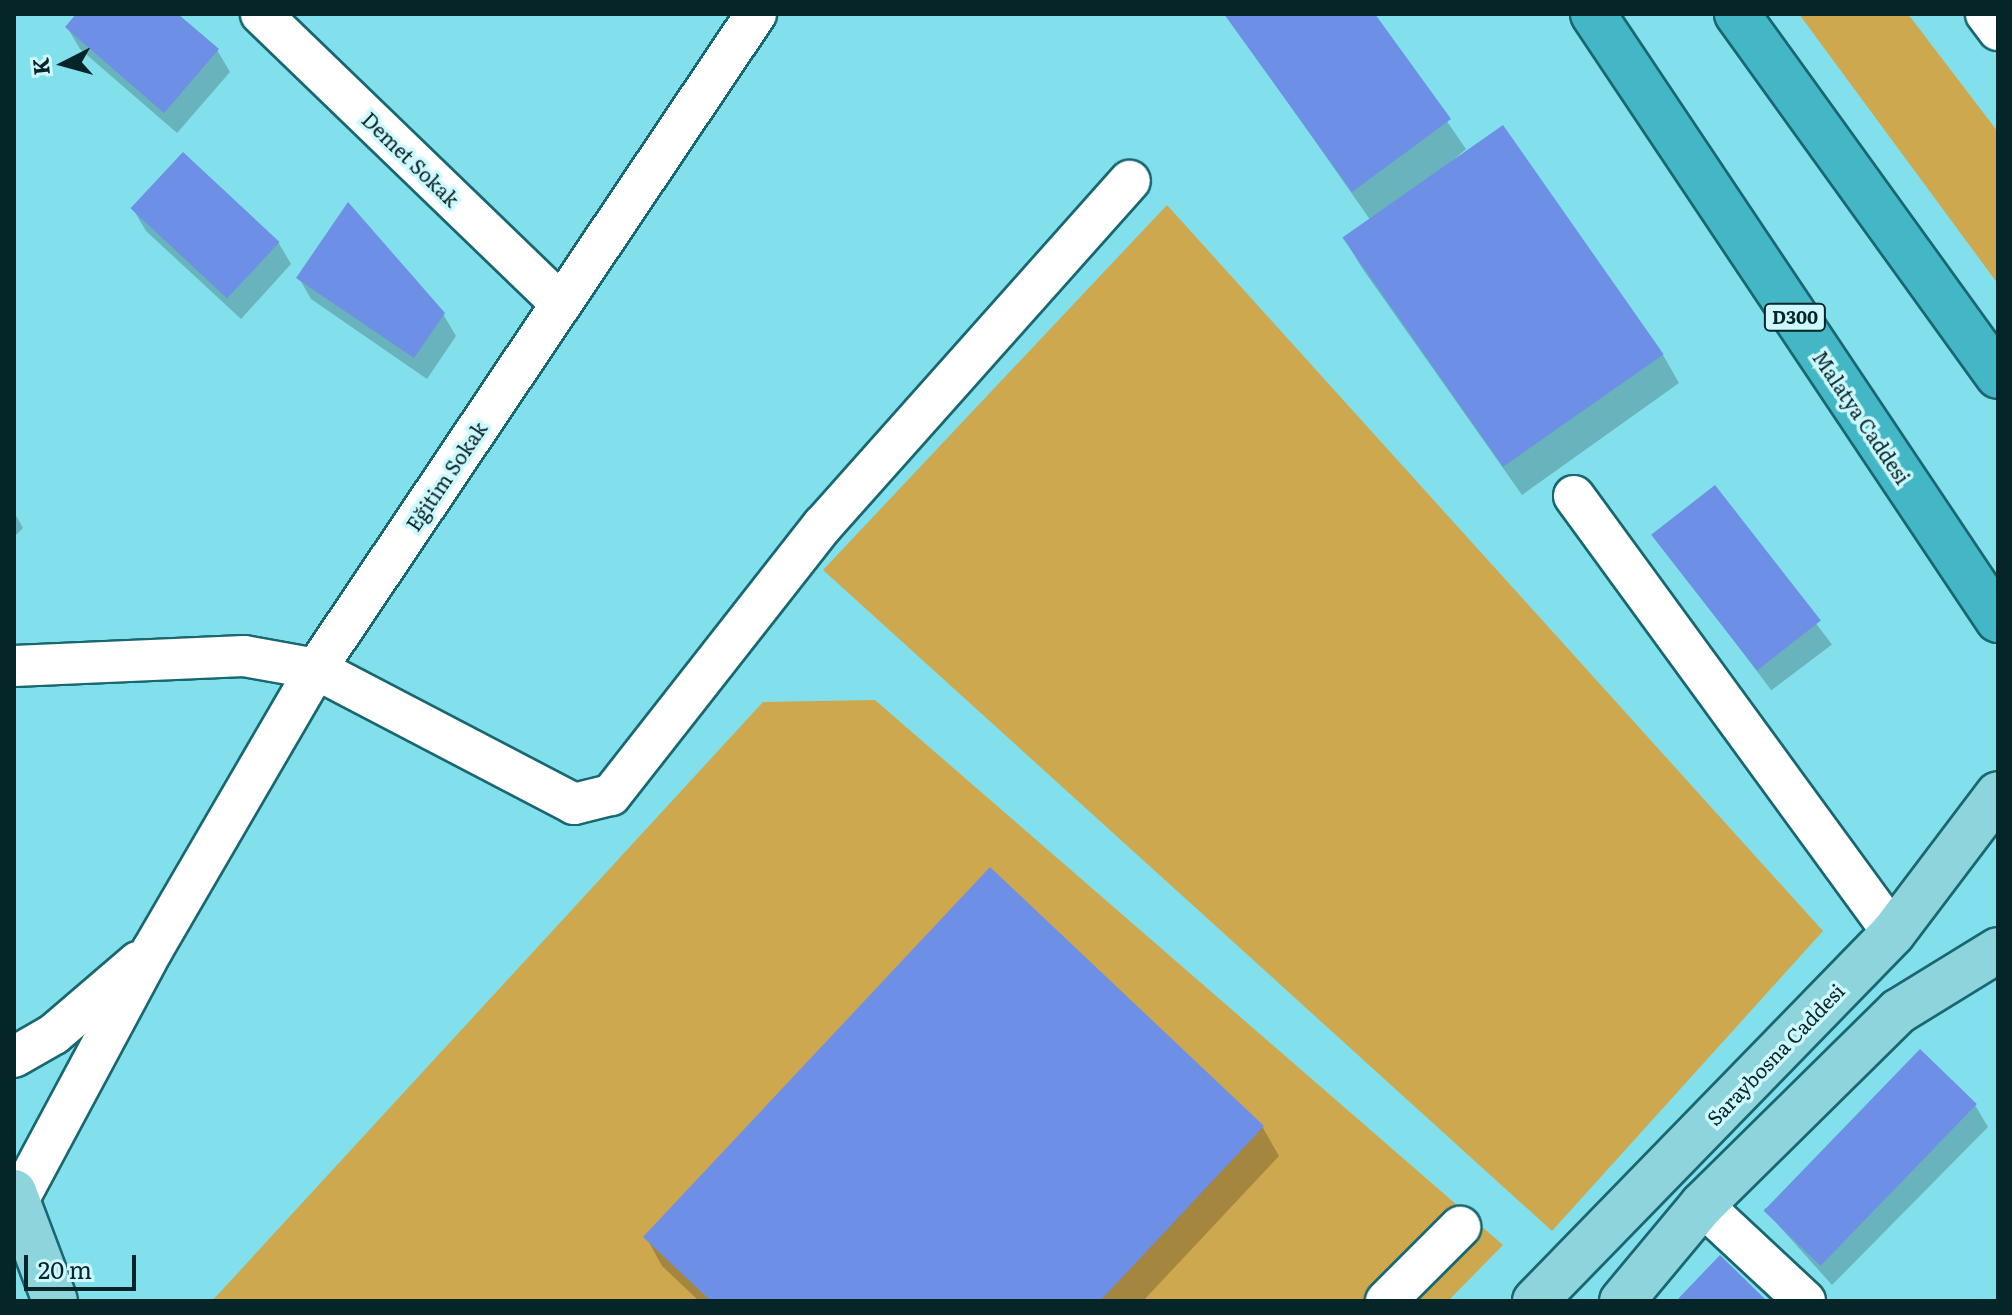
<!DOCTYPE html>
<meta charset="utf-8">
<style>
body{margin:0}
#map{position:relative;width:2012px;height:1315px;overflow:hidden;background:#82e0ec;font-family:Literata,serif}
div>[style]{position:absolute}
.green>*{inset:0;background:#cda84f}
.shadow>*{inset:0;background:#0003;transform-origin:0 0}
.building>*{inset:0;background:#6d8fe5;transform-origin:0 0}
.roads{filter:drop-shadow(2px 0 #196770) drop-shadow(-2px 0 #196770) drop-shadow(0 2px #196770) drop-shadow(0 -2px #196770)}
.minor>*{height:40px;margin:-20px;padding:0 20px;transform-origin:20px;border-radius:20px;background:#fff}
.major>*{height:44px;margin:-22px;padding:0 22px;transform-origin:22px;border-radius:22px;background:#8ed4dc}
.highway>*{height:44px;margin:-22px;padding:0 22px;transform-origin:22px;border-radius:22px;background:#43b7c5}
span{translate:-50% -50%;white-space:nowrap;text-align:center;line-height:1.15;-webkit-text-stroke:7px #cdf9fe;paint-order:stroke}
.shield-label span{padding:2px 6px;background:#cdf9fe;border:2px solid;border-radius:6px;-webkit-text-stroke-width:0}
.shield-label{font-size:18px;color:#062529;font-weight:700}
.street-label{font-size:20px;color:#062529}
.frame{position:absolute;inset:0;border:16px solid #062529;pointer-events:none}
.north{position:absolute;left:24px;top:24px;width:80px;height:80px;-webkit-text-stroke:6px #cdf9fe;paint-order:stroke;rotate:264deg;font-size:22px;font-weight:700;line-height:32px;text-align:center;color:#062529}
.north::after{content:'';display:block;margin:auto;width:28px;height:36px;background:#062529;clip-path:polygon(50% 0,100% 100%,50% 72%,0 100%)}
.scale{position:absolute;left:24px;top:1255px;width:112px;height:36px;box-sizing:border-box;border:4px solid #062529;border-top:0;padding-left:10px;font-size:24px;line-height:28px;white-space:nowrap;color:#062529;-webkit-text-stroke:6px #cdf9fe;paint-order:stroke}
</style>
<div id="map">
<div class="green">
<i style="clip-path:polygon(1799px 14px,1908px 14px,1998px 132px,1998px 284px)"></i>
<i style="clip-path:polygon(1167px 205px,1823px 931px,1552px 1231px,823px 570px)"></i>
<i style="clip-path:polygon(875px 700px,1503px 1245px,1448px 1301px,212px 1301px,763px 702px)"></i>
</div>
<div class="shadow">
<i style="clip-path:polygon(78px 14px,175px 14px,217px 50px,230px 72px,177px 133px,80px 49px,67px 27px)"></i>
<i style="clip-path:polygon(1226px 14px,1373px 14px,1466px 149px,1434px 177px,1663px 355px,1679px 383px,1522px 495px,1362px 268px,1345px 240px,1371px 221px)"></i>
<i style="clip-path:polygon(133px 209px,278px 242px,291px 264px,241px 319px,146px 231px)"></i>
<i style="clip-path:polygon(299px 278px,443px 314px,456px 336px,427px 379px,311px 299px)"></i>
<i style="left:1714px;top:488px;width:196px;height:76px;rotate:53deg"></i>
<i style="clip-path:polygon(14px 512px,23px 528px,14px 537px)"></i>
<i style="clip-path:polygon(990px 870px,1263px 1128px,1279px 1156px,1143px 1301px,699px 1301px,662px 1266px,646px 1237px)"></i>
<i style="clip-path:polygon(1975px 1105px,1988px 1127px,1832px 1285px,1764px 1209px)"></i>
</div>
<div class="building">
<i style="clip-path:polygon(76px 14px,178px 14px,219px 49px,164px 113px,65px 27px)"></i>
<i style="clip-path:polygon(1224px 14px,1375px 14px,1451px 119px,1352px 192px)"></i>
<i style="left:1503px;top:125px;width:280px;height:196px;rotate:55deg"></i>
<i style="left:183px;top:152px;width:132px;height:77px;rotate:43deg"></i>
<i style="clip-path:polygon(348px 202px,445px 313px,414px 358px,296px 278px)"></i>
<i style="left:1715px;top:485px;width:172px;height:81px;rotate:52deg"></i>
<i style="clip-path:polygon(990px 867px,1264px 1126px,1100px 1301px,711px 1301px,643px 1237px)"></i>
<i style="left:1920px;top:1049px;width:79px;height:225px;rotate:44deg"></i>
<i style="clip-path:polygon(1720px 1255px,1767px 1301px,1676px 1301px)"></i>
</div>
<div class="roads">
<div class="minor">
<i style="left:261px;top:14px;width:417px;rotate:44deg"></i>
<i style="left:1986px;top:14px;width:20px;rotate:53deg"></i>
<i style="left:1574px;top:496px;width:541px;rotate:53.87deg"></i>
<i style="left:14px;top:666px;width:230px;rotate:-2.5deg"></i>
<i style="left:244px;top:656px;width:73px;rotate:10.2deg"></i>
<i style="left:316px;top:669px;width:291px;rotate:27.6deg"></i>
<i style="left:574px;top:804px;width:38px;rotate:-14deg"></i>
<i style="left:611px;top:795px;width:343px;rotate:-51.9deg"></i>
<i style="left:823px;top:525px;width:461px;rotate:-48.3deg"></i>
<i style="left:14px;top:1057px;width:46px;rotate:-29.9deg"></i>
<i style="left:54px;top:1034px;width:111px;rotate:-40.6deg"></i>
<i style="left:1702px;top:1205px;width:141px;rotate:43deg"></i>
<i style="left:14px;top:1208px;width:294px;rotate:-61.8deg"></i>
<i style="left:153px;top:949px;width:324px;rotate:-59.8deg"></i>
<i style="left:316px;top:669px;width:789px;rotate:-56.11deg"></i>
<i style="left:1386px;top:1301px;width:105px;rotate:-45deg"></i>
</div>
<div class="major">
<i style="left:14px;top:1192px;width:116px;rotate:69.4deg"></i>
<i style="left:1535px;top:1301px;width:513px;rotate:-45.79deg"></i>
<i style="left:1893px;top:933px;width:174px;rotate:-52.9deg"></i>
<i style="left:1622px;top:1301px;width:125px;rotate:-50.2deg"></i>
<i style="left:1702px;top:1205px;width:276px;rotate:-44.6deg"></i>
<i style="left:1899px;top:1011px;width:116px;rotate:-31.6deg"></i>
</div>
<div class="highway">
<i style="left:1593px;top:14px;width:729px;rotate:56.24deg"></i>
<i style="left:1737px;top:14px;width:446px;rotate:54.2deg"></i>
</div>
</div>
<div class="shield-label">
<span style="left:1795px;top:317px">D300</span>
</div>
<div class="street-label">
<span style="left:411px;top:159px;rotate:44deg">Demet Sokak</span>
<span style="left:1862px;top:417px;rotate:56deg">Malatya Caddesi</span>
<span style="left:446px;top:476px;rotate:-56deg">Eğitim Sokak</span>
<span style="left:1775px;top:1054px;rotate:-46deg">Saraybosna Caddesi</span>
</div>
<div class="frame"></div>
<div class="north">K</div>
<div class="scale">20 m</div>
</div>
